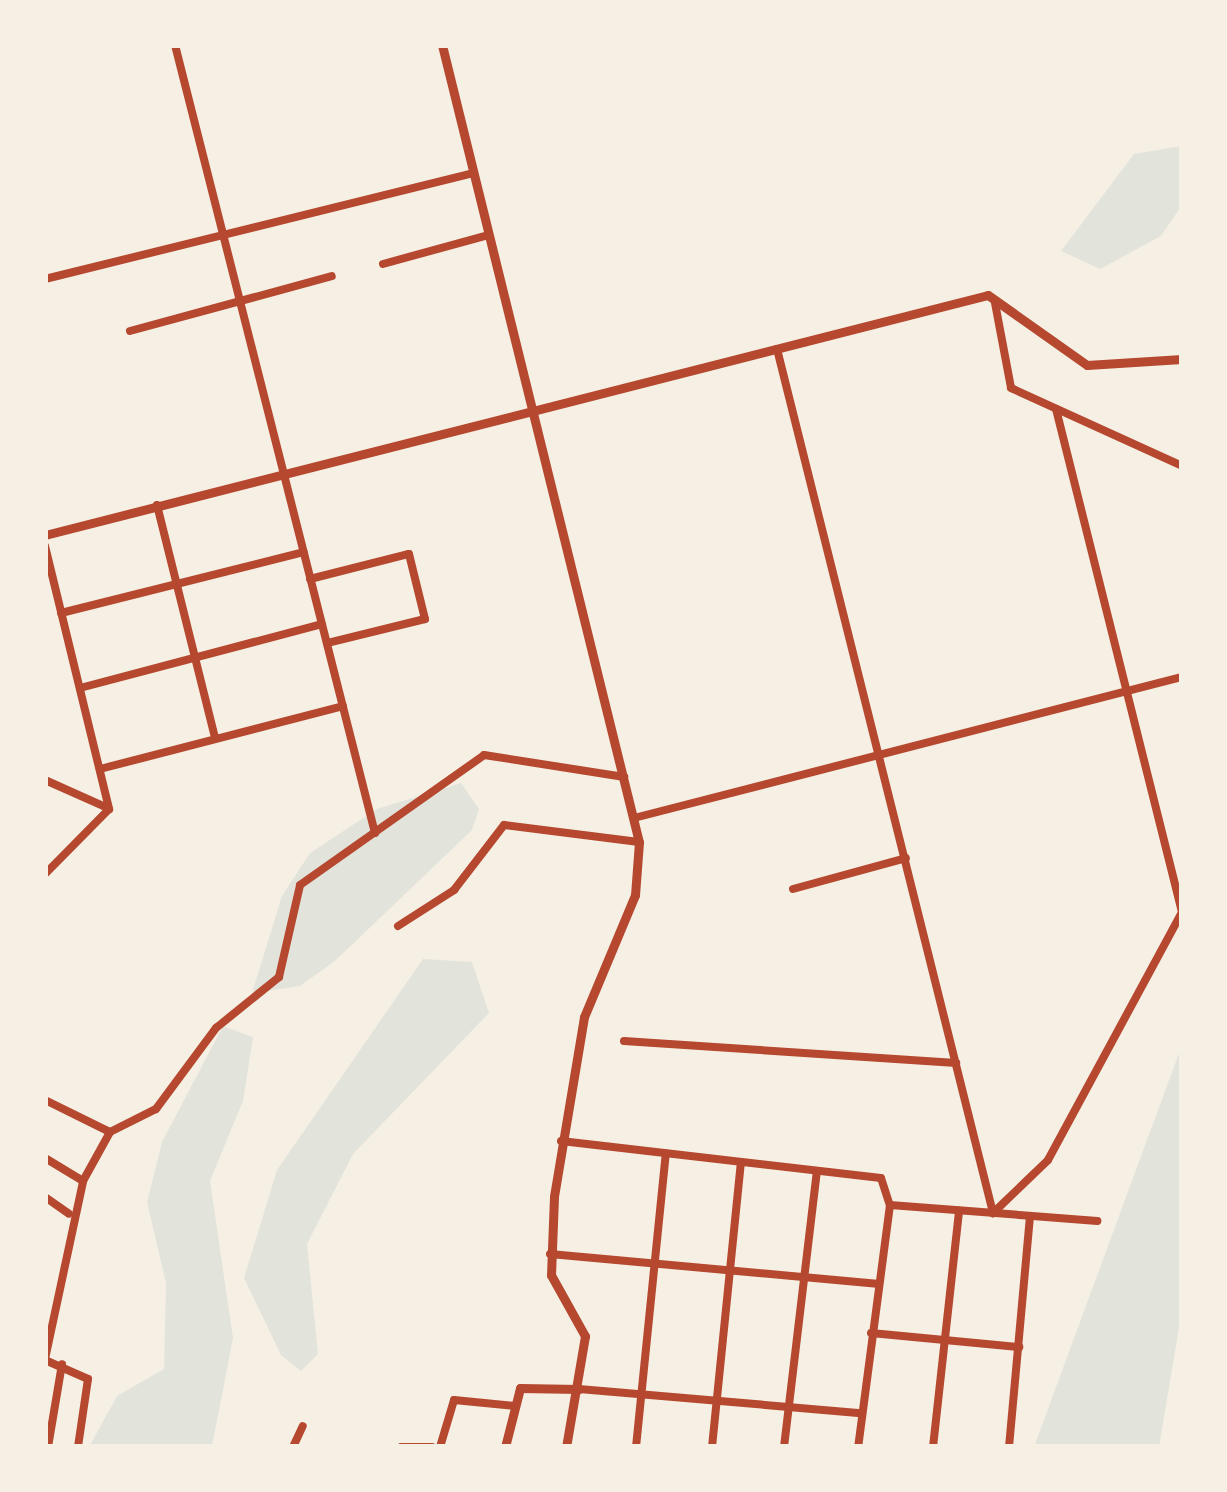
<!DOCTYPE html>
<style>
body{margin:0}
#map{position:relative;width:1227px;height:1492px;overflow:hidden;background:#f6efe4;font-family:"Playfair Display",serif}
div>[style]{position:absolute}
.green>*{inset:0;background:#e2e4dc}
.minor>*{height:8px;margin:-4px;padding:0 4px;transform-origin:4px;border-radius:4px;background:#b5482f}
.tertiary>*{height:9px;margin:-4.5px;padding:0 4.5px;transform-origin:4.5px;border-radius:4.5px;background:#b5482f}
span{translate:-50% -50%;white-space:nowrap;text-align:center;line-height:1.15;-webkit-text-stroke:9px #f6efe4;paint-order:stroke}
.frame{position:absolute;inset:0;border:48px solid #f6efe4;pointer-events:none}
</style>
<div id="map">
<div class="green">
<i style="clip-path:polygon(1182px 146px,1182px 205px,1161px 236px,1100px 269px,1061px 251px,1134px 154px)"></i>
<i style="clip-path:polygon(461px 783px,479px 809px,472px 830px,335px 961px,300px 986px,252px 993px,282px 896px,310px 853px,377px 809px)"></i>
<i style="clip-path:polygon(423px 959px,472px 962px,489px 1013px,353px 1154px,307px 1244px,318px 1354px,301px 1371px,281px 1355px,244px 1278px,277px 1170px)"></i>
<i style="clip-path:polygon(223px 1026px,253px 1037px,243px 1101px,210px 1181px,233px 1338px,212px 1446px,89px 1447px,117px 1396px,164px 1369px,166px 1283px,147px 1202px,162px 1142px)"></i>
<i style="clip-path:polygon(1182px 1045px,1182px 1310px,1159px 1447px,1034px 1447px)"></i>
</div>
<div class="minor">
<i style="left:175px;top:45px;width:813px;rotate:75.76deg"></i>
<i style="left:383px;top:264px;width:109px;rotate:-15.4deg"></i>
<i style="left:45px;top:279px;width:440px;rotate:-13.9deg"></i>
<i style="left:995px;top:303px;width:86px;rotate:79.3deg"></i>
<i style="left:1011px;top:388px;width:188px;rotate:24.5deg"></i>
<i style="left:130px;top:331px;width:209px;rotate:-15.2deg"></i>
<i style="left:777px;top:349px;width:891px;rotate:75.96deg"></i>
<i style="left:993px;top:1213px;width:76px;rotate:-43.9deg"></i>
<i style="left:1048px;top:1160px;width:282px;rotate:-61.6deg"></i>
<i style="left:1056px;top:409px;width:519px;rotate:75.94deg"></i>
<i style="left:157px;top:505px;width:240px;rotate:76deg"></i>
<i style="left:45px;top:546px;width:271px;rotate:76.3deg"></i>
<i style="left:310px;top:579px;width:102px;rotate:-14.2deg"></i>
<i style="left:409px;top:554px;width:67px;rotate:76.2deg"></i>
<i style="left:425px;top:619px;width:101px;rotate:166.2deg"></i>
<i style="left:61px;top:613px;width:250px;rotate:-14.1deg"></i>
<i style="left:80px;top:688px;width:250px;rotate:-14.8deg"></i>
<i style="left:100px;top:769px;width:251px;rotate:-14.5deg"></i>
<i style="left:45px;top:780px;width:69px;rotate:24deg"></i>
<i style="left:634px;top:818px;width:566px;rotate:-14.43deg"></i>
<i style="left:45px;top:874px;width:91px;rotate:-45.4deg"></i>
<i style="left:793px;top:889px;width:117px;rotate:-15.3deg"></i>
<i style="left:398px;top:926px;width:67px;rotate:-32.7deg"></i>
<i style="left:454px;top:890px;width:82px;rotate:-52.4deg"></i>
<i style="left:504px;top:825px;width:136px;rotate:7.2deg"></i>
<i style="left:624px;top:1041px;width:333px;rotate:3.8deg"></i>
<i style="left:45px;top:1100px;width:72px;rotate:26.2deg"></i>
<i style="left:561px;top:1141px;width:322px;rotate:6.6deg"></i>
<i style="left:881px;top:1178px;width:28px;rotate:72deg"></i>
<i style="left:890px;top:1205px;width:244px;rotate:97.5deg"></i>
<i style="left:45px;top:1158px;width:44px;rotate:31.2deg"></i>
<i style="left:45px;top:1197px;width:29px;rotate:35deg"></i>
<i style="left:890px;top:1205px;width:208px;rotate:4.4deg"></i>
<i style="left:550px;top:1254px;width:328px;rotate:5.2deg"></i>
<i style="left:871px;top:1333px;width:149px;rotate:5.4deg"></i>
<i style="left:45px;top:1359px;width:182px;rotate:-77.9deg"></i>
<i style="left:83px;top:1181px;width:56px;rotate:-61.1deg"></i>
<i style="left:110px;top:1132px;width:51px;rotate:-26.6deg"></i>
<i style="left:156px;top:1109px;width:101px;rotate:-53.5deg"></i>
<i style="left:216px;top:1028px;width:81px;rotate:-39deg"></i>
<i style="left:279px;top:977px;width:94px;rotate:-77.1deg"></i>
<i style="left:300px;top:885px;width:225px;rotate:-35.2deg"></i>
<i style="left:484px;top:755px;width:142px;rotate:8.9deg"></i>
<i style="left:45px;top:1360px;width:47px;rotate:23.8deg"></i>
<i style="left:88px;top:1379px;width:69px;rotate:98.4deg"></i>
<i style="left:579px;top:1389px;width:283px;rotate:4.9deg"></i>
<i style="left:48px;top:1447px;width:84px;rotate:-80.4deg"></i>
<i style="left:293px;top:1447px;width:23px;rotate:-65deg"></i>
<i style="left:401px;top:1447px;width:31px"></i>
<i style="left:440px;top:1447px;width:49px;rotate:-73.4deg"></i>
<i style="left:454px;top:1400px;width:61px;rotate:5.6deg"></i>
<i style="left:636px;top:1447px;width:295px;rotate:-84.2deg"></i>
<i style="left:712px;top:1447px;width:285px;rotate:-84.2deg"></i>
<i style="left:784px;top:1447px;width:278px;rotate:-83.2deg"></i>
<i style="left:933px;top:1447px;width:238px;rotate:-83.7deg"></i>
<i style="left:1009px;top:1447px;width:231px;rotate:-84.8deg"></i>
</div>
<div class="tertiary">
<i style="left:442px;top:45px;width:821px;rotate:76.12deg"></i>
<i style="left:639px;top:842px;width:53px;rotate:94.3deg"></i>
<i style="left:635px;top:895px;width:132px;rotate:112.7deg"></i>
<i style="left:584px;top:1017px;width:182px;rotate:99.5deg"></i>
<i style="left:554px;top:1197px;width:78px;rotate:92.2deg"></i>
<i style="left:551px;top:1275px;width:70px;rotate:60.9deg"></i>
<i style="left:585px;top:1336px;width:113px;rotate:99.7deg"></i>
<i style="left:45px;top:535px;width:973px;rotate:-14.28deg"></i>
<i style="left:988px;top:295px;width:121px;rotate:35.3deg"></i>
<i style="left:1087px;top:365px;width:95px;rotate:-3.6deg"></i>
<i style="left:505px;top:1447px;width:61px;rotate:-75.7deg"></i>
<i style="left:520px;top:1388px;width:59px;rotate:1deg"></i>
</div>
<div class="frame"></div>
</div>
